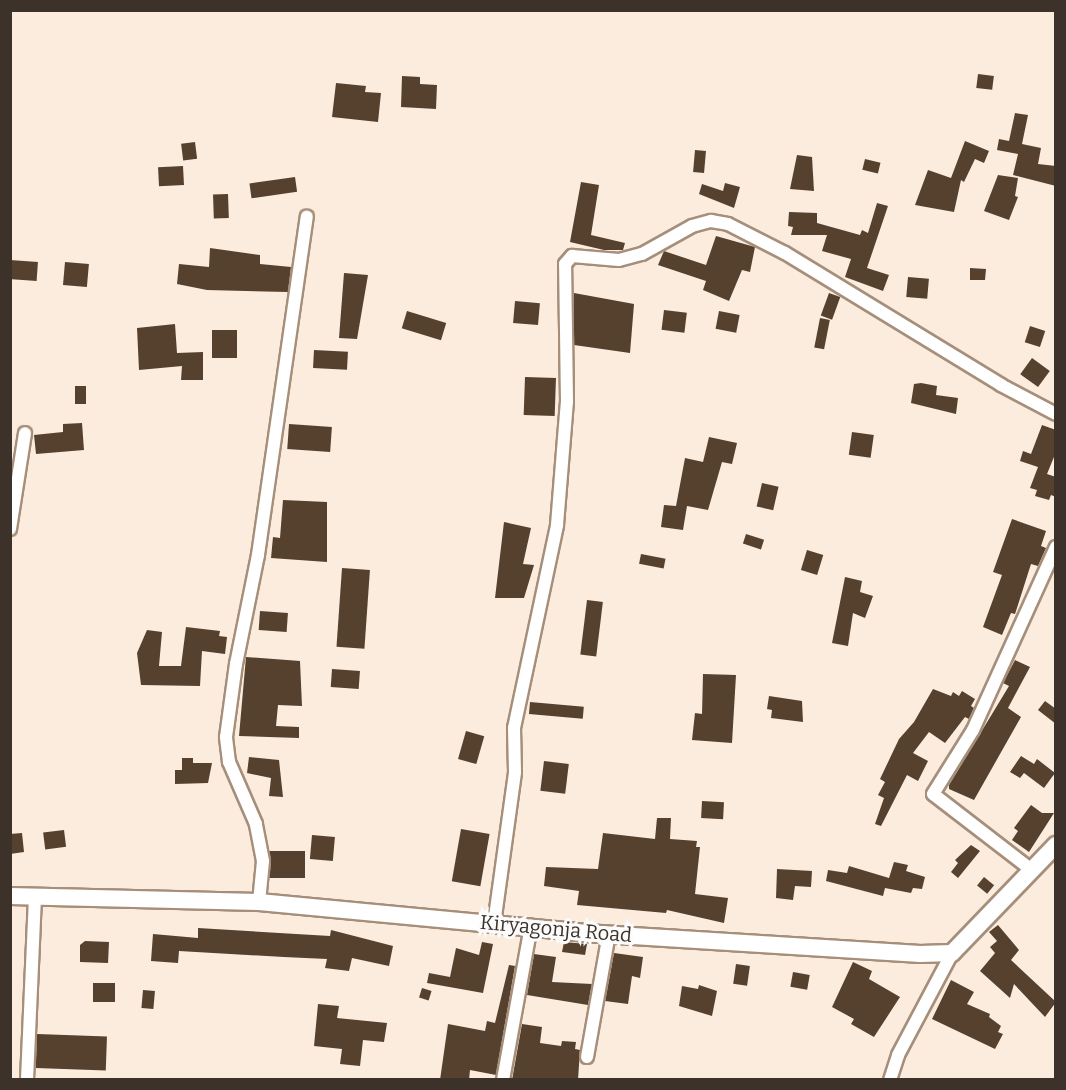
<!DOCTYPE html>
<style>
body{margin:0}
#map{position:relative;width:1066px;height:1090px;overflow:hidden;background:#fbecde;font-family:Bitter,serif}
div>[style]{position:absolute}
.building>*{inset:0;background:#55412e;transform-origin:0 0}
.roads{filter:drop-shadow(2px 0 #a68f7a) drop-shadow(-2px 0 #a68f7a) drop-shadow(0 2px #a68f7a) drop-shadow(0 -2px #a68f7a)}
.street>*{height:12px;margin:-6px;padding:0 6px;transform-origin:6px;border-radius:6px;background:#fff}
.secondary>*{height:16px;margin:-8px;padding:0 8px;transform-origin:8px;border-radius:8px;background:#fff}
span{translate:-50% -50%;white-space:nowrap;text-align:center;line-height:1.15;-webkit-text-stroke:6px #fcfcfc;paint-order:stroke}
.street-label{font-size:20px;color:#3c3229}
.frame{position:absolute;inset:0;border:12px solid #3c3229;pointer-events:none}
</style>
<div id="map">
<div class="building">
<i style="left:978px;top:74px;width:16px;height:14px;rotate:7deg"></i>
<i style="clip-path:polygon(402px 76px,420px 77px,420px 84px,437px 85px,436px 109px,401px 107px)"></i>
<i style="clip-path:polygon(336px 83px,366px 86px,365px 92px,381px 93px,378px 122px,332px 117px)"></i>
<i style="clip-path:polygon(1015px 113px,1028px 115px,1022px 144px,1041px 148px,1038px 164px,1056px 166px,1056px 186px,1013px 175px,1018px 154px,997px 150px,999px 139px,1009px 141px)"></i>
<i style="clip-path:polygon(965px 141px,989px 151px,984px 163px,975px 159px,964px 182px,961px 180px,954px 212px,915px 205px,928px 170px,951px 178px)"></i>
<i style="left:195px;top:142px;width:17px;height:14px;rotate:83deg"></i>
<i style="left:695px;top:150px;width:11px;height:22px;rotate:5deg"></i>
<i style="clip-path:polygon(797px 155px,812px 157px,814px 191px,790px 189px)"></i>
<i style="left:865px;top:159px;width:16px;height:11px;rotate:14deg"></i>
<i style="left:183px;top:166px;width:19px;height:25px;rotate:87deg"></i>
<i style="clip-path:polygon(998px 175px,1018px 178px,1015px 196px,1018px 197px,1009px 220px,984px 211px)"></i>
<i style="left:295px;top:177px;width:15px;height:46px;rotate:82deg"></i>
<i style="clip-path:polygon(581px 182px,599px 185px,591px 235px,625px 243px,623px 250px,604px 250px,570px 242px)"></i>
<i style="clip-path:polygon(725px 183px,740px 187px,734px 208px,699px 194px,702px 184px,723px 191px)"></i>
<i style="left:228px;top:194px;width:24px;height:15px;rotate:88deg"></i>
<i style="clip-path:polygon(877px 203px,888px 206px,867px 268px,889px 275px,883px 291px,845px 277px,851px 259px,822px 251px,827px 235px,791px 235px,793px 227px,788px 226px,789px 212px,817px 213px,817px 223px,860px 235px,862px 230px,868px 233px)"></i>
<i style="clip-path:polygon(716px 236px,755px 247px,750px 272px,742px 270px,729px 301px,703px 290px,706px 281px,658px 265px,664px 251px,706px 265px)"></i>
<i style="clip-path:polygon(210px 248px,260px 255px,260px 264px,291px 267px,288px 292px,207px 290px,177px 284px,179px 264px,209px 267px)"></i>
<i style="left:10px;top:260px;width:28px;height:19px;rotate:4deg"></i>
<i style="left:65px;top:262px;width:24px;height:23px;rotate:5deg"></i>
<i style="clip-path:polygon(970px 268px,986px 269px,985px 280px,970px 280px)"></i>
<i style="clip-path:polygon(344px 273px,368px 275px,357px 339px,339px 338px)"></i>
<i style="left:908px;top:277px;width:21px;height:20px;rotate:5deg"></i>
<i style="clip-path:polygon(574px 293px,634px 304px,630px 353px,574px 345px)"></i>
<i style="left:829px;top:293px;width:12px;height:24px;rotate:20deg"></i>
<i style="left:515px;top:301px;width:25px;height:22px;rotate:5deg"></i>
<i style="left:664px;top:310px;width:23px;height:20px;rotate:7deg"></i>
<i style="left:407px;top:311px;width:41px;height:18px;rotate:17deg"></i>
<i style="left:719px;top:311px;width:21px;height:18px;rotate:11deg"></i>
<i style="left:820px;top:318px;width:10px;height:30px;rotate:11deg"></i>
<i style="clip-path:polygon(175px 324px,177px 353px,203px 352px,203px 380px,181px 380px,182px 366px,139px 370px,137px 328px)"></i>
<i style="left:1030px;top:326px;width:16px;height:17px;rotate:18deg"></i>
<i style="left:212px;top:330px;width:25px;height:28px"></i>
<i style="left:314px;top:350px;width:34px;height:18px;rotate:3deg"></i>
<i style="left:1032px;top:358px;width:22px;height:20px;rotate:36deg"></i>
<i style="left:525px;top:377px;width:31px;height:38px;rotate:2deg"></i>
<i style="clip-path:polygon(921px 383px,937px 386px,936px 395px,958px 398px,956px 414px,911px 403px,914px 384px)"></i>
<i style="left:75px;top:386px;width:11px;height:18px"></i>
<i style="clip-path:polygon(82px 423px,84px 450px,36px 454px,34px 435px,63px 432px,63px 424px)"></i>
<i style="left:289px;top:424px;width:43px;height:25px;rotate:4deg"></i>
<i style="clip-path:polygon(1042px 425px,1056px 430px,1056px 452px,1047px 474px,1056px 477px,1056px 497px,1051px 495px,1049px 500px,1035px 496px,1037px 490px,1030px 488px,1038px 467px,1020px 461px,1023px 451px,1031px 454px)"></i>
<i style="left:852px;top:432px;width:22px;height:23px;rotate:8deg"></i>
<i style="clip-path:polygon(709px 437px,737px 443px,732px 464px,722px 462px,708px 510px,687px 506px,683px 530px,661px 527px,664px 505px,676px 506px,685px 458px,703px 462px)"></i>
<i style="left:762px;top:483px;width:17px;height:24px;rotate:13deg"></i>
<i style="clip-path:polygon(283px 500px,327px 502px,327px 562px,271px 558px,273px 537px,280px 538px)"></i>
<i style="clip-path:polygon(1012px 519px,1046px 531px,1041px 546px,1046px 548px,1038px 566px,1031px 564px,1015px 614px,1011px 613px,1002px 635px,983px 627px,1002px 575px,993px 572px)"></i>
<i style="clip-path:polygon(504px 522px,531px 528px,523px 564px,534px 565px,524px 598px,495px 598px)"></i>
<i style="left:746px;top:534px;width:19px;height:10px;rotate:18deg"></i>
<i style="left:807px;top:550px;width:17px;height:21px;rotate:17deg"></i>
<i style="left:641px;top:554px;width:25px;height:10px;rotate:11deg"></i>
<i style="left:342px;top:568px;width:28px;height:79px;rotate:4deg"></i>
<i style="clip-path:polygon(845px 577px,862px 581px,860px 592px,873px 596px,865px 618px,853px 613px,848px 646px,832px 643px)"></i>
<i style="left:587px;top:600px;width:16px;height:55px;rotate:7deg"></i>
<i style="left:260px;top:611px;width:28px;height:19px;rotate:4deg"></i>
<i style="clip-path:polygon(186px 627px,220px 631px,219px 636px,227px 637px,225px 654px,202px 651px,200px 686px,141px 685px,137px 653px,147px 630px,162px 632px,159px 666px,181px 666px)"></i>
<i style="clip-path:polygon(246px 657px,300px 661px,302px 706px,278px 705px,276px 726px,299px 727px,299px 738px,239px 736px)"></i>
<i style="clip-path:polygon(1015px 660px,1030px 667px,1008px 708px,1021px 717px,974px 800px,949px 789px,949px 785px,1009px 686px,1003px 683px)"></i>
<i style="left:332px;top:669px;width:28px;height:18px;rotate:4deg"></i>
<i style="clip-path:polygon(703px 674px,736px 675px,732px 743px,692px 740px,695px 713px,702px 714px)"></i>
<i style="clip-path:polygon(933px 689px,951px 696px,953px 692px,959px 696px,962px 691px,975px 699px,971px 706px,974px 708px,969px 719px,965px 717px,945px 743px,929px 732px,913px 753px,928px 761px,918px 781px,907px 775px,881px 826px,875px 824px,884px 798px,878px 795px,885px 782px,880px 779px,899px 739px,914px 722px)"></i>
<i style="clip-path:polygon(769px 696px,802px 701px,803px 722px,771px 718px,772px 710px,767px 709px)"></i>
<i style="clip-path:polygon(1045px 701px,1056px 709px,1056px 724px,1038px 710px)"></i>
<i style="left:530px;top:702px;width:54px;height:12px;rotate:5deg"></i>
<i style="left:466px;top:731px;width:19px;height:29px;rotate:16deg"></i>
<i style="clip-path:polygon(1021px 756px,1034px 764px,1037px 759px,1055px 773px,1044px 788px,1024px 773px,1020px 778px,1010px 772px)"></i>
<i style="clip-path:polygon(249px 757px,279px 760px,283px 797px,269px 796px,271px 778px,247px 773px)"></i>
<i style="clip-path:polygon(182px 758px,193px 758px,193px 763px,212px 763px,208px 783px,175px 784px,175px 770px,182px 770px)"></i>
<i style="left:544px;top:761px;width:25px;height:30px;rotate:7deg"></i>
<i style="left:702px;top:801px;width:22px;height:17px;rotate:3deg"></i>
<i style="clip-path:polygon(1031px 805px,1042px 813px,1054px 813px,1029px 852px,1012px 840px,1018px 831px,1014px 828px)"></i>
<i style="clip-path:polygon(657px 818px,671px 818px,670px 839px,697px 841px,696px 847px,700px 847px,695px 894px,728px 898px,724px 923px,667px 910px,666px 913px,577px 905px,579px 891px,544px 886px,546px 867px,598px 869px,603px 833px,655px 839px)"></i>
<i style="left:461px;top:829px;width:29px;height:53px;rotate:10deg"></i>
<i style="left:64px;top:830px;width:17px;height:21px;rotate:83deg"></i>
<i style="clip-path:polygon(22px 833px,24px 852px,10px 854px,10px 834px)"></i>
<i style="left:312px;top:835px;width:23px;height:24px;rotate:5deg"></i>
<i style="clip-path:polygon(971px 845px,980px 851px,958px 878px,951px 872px,958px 863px,955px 860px)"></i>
<i style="left:269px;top:851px;width:36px;height:27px"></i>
<i style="clip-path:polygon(894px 862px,908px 865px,906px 871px,925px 877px,922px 889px,913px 888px,911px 893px,885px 888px,883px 896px,826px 881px,828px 870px,847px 873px,849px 866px,889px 878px)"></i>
<i style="clip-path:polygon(777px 869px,812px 871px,811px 887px,795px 886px,793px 900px,776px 898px)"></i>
<i style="left:984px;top:877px;width:13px;height:11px;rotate:39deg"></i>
<i style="clip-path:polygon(998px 925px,1019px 950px,1011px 960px,1056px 1002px,1045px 1017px,1014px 984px,1010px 998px,980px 971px,995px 953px,990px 947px,997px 941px,989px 932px)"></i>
<i style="clip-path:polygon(198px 928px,330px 936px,331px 930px,393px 946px,389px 966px,352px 958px,349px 971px,325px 968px,327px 959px,284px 957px,179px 951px,178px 963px,151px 961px,153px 934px,198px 938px)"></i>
<i style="clip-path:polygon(85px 941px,109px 942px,108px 963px,80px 962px,80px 945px)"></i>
<i style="clip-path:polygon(482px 942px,493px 944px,483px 993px,427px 983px,429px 973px,450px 977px,456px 948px,479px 955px)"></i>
<i style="clip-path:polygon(564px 942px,587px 944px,585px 955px,562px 952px)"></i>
<i style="clip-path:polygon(614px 953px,643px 957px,640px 978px,632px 976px,628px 1004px,605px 1001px)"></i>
<i style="clip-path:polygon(534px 954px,556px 957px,552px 982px,592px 984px,588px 1005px,527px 995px)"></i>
<i style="clip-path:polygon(853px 962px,872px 971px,869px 979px,900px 997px,874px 1037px,851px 1024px,854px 1019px,832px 1007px)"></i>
<i style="left:736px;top:964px;width:14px;height:20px;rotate:8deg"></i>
<i style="clip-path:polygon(509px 965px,515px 966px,496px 1075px,470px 1070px,469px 1080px,440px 1080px,448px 1024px,485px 1031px,487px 1021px,495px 1023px)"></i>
<i style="left:793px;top:972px;width:17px;height:15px;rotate:10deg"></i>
<i style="clip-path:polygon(951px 980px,974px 992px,967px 1004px,990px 1014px,989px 1017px,1001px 1026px,998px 1032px,1003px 1034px,995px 1049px,932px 1019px)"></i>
<i style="left:93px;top:983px;width:22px;height:19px"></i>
<i style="clip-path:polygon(699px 985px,717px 991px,712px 1016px,679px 1006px,682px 986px,698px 989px)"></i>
<i style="left:422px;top:988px;width:10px;height:10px;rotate:17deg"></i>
<i style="left:143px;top:990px;width:12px;height:18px;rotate:5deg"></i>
<i style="clip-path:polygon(318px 1004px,339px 1006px,337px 1018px,387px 1023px,384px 1042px,363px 1040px,360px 1066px,340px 1064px,342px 1049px,314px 1046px)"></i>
<i style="clip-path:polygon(522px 1024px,542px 1027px,540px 1043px,561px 1046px,562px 1041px,576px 1042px,575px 1049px,580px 1050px,578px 1080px,512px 1080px)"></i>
<i style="left:37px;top:1034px;width:70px;height:34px;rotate:2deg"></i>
</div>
<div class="roads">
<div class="street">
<i style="left:10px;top:529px;width:97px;rotate:-81.1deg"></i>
<i style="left:1033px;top:871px;width:126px;rotate:-142.4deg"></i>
<i style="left:933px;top:794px;width:75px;rotate:-58deg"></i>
<i style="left:973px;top:730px;width:201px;rotate:-65.6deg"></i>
<i style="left:259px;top:902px;width:41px;rotate:-84.4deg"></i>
<i style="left:263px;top:861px;width:38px;rotate:-101deg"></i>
<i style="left:256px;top:824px;width:68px;rotate:-113.5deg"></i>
<i style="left:229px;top:762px;width:25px;rotate:-97deg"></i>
<i style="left:226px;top:737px;width:74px;rotate:-82.2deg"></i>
<i style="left:236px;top:664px;width:111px;rotate:-78.6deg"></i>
<i style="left:258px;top:555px;width:342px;rotate:-81.8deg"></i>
<i style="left:494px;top:924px;width:153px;rotate:-82.1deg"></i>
<i style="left:515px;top:772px;width:44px;rotate:-91.3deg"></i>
<i style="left:514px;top:728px;width:208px;rotate:-78deg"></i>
<i style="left:557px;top:525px;width:123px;rotate:-85.4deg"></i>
<i style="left:567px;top:402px;width:138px;rotate:-90.8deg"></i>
<i style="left:565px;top:264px;width:11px;rotate:-49deg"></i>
<i style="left:572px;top:256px;width:47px;rotate:4.9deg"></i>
<i style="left:619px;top:260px;width:24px;rotate:-15deg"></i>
<i style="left:642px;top:254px;width:57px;rotate:-29.2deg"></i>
<i style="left:692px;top:226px;width:20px;rotate:-15deg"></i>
<i style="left:711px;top:221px;width:17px;rotate:10deg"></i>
<i style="left:728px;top:224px;width:64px;rotate:27deg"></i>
<i style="left:785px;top:253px;width:253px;rotate:31.4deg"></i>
<i style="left:1001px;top:385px;width:62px;rotate:27.8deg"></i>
<i style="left:587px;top:1057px;width:126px;rotate:-79.9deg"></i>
<i style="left:27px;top:1080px;width:184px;rotate:-87.5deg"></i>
<i style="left:503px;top:1080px;width:157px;rotate:-79.7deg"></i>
<i style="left:890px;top:1080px;width:26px;rotate:-72deg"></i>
<i style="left:898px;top:1055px;width:115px;rotate:-62.1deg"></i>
</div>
<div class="secondary">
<i style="left:10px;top:896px;width:249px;rotate:1.4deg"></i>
<i style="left:259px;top:902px;width:327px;rotate:5.4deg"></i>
<i style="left:585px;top:933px;width:336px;rotate:3.6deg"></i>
<i style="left:920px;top:954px;width:32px;rotate:-2deg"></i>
<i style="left:952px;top:953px;width:150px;rotate:-46.1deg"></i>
</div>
</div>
<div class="street-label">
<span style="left:556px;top:929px;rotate:5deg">Kiryagonja Road</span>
</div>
<div class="frame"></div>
</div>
